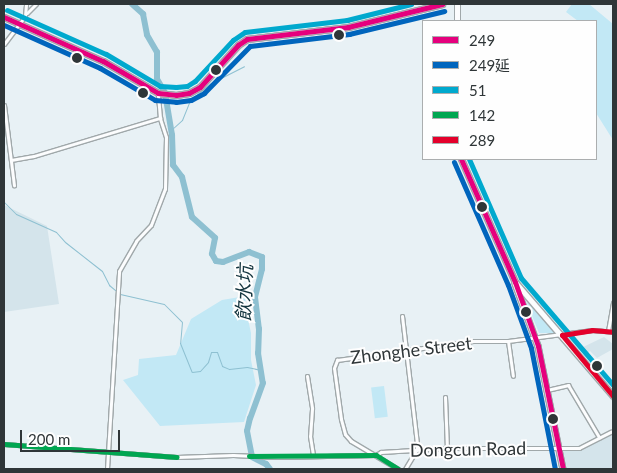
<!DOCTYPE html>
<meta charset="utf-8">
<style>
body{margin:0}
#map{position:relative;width:617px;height:473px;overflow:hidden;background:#e8f1f5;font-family:Lato,"Noto Sans TC",sans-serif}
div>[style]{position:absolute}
.built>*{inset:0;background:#d4e4eb}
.green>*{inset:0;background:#c2e8f5;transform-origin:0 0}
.stream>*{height:1px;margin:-0.5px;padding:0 0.5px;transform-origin:0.5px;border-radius:0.5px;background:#8ec0d1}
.river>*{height:6px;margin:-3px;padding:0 3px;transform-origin:3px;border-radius:3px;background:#8ec0d1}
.roads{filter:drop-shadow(1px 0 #a0a8aa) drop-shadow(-1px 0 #a0a8aa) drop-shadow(0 1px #a0a8aa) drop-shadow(0 -1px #a0a8aa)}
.minor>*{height:3px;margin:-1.5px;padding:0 1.5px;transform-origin:1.5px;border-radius:1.5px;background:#fcfdfe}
.tertiary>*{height:4.5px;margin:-2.25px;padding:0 2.25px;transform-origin:2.25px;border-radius:2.25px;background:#fcfdfe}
.secondary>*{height:5px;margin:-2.5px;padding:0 2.5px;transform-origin:2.5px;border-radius:2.5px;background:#fcfdfe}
.bus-1>*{height:5px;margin:-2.5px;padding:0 2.5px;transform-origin:2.5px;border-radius:2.5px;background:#e5007d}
.bus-2>*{height:5px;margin:-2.5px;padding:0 2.5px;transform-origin:2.5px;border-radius:2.5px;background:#0065bd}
.bus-3>*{height:5px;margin:-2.5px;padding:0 2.5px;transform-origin:2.5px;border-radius:2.5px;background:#00a9ce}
.bus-4>*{height:5px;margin:-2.5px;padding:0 2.5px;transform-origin:2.5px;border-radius:2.5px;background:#00a651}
.bus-5>*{height:5px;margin:-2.5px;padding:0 2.5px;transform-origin:2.5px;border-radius:2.5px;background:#e4002b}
.dots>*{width:14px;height:14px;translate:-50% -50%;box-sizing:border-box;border:2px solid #fefefe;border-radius:50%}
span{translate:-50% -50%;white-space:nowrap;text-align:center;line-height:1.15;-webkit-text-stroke:4px #fefefe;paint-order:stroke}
.street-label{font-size:18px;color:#2f3638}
.water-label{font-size:19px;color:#13343e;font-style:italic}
.frame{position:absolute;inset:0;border:5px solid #2f3638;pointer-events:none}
.legend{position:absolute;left:422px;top:20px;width:175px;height:140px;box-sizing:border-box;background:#fefefe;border:1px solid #abaeaf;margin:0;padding:6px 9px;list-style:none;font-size:15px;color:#2f3638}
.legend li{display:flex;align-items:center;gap:10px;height:25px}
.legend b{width:25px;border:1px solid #abaeaf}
.scale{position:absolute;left:20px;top:430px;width:100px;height:22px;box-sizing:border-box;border:2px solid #2f3638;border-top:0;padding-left:6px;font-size:15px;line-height:18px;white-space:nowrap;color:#2f3638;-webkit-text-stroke:4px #fefefe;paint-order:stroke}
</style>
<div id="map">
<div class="built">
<i style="clip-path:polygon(4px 205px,47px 226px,59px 304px,4px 312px)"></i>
<i style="clip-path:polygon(604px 337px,613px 344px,613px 349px,597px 358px,590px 351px,586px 355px,581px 348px)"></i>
<i style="clip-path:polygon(613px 431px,613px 469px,567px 469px,563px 449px,579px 448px)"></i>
</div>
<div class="green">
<i style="clip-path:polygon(572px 4px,589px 4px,613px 24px,613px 140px,596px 113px,596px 21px,578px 21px,566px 12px)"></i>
<i style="clip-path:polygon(246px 296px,245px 305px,251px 333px,251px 360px,256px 385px,244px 422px,160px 426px,123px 380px,138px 375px,139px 359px,176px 355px,191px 319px,222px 300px)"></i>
<i style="clip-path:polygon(526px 301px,554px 331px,554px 333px,539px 333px)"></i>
<i style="left:384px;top:386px;width:31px;height:13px;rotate:83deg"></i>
</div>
<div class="stream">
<i style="left:171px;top:130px;width:15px;rotate:-42deg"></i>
<i style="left:182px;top:120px;width:22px;rotate:-68deg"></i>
<i style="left:190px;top:100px;width:27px;rotate:-39deg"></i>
<i style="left:211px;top:83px;width:37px;rotate:-27deg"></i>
<i style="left:4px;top:202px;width:17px;rotate:45deg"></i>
<i style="left:16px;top:214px;width:44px;rotate:24.2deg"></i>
<i style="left:56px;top:232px;width:13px;rotate:48deg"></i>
<i style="left:65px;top:242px;width:47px;rotate:38.1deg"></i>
<i style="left:102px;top:271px;width:16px;rotate:63deg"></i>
<i style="left:109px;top:285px;width:8px;rotate:40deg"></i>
<i style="left:120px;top:294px;width:45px;rotate:12.8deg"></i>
<i style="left:164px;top:304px;width:25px;rotate:45deg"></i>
<i style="left:182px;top:322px;width:21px;rotate:95deg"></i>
<i style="left:180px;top:343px;width:31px;rotate:68deg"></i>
<i style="left:192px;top:372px;width:8px;rotate:-7deg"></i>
<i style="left:200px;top:371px;width:12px;rotate:-48deg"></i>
<i style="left:208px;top:362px;width:10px;rotate:-73deg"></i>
<i style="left:211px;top:352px;width:6px"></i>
<i style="left:217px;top:352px;width:15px;rotate:70deg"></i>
<i style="left:222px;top:366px;width:8px;rotate:23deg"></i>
<i style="left:229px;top:369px;width:18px;rotate:-6deg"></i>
<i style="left:247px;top:367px;width:14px;rotate:12deg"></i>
</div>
<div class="river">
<i style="left:132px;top:4px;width:15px;rotate:42deg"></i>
<i style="left:143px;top:14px;width:21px;rotate:79deg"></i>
<i style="left:147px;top:35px;width:20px;rotate:60deg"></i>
<i style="left:157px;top:52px;width:27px;rotate:90deg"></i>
<i style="left:157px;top:79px;width:16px;rotate:60deg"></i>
<i style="left:165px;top:93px;width:43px;rotate:80.5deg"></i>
<i style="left:172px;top:135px;width:30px;rotate:88deg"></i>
<i style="left:173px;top:165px;width:15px;rotate:53deg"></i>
<i style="left:182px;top:177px;width:41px;rotate:76deg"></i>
<i style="left:192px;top:217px;width:31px;rotate:42deg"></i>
<i style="left:215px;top:238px;width:16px;rotate:101deg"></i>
<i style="left:212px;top:254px;width:8px;rotate:60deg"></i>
<i style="left:216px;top:261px;width:7px;rotate:8deg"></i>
<i style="left:223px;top:262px;width:28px;rotate:-21deg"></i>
<i style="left:249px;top:252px;width:14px;rotate:21deg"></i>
<i style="left:262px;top:257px;width:12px;rotate:90deg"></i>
<i style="left:262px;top:269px;width:29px;rotate:104deg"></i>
<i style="left:255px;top:297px;width:32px;rotate:83deg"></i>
<i style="left:259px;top:329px;width:24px;rotate:92deg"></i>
<i style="left:258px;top:353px;width:30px;rotate:81deg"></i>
<i style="left:263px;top:383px;width:37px;rotate:110deg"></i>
<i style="left:250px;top:418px;width:13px;rotate:103deg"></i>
<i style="left:247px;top:431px;width:26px;rotate:79deg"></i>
<i style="left:252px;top:457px;width:16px;rotate:27deg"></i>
<i style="left:266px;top:464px;width:6px;rotate:51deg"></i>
</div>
<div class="roads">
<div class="minor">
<i style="left:27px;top:13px;width:13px;rotate:-45deg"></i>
<i style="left:4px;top:44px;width:35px;rotate:-53deg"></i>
<i style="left:25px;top:16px;width:12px;rotate:-85deg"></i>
<i style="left:4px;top:105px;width:81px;rotate:82.9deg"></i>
<i style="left:11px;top:160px;width:23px;rotate:-10deg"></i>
<i style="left:34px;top:156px;width:132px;rotate:-16.8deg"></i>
<i style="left:402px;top:316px;width:128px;rotate:83.3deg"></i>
<i style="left:417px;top:443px;width:6px;rotate:90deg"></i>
<i style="left:417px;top:449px;width:23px;rotate:121deg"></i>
<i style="left:608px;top:331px;width:29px;rotate:-80deg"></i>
<i style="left:508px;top:341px;width:35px;rotate:82deg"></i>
<i style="left:307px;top:376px;width:33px;rotate:81deg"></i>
<i style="left:312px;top:409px;width:27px;rotate:94deg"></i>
<i style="left:310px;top:436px;width:19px;rotate:81deg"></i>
<i style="left:547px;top:390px;width:22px;rotate:-13deg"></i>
<i style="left:568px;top:385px;width:61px;rotate:59.2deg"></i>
<i style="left:445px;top:397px;width:51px;rotate:87.8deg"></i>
<i style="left:4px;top:444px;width:173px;rotate:4.3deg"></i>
<i style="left:177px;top:457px;width:56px;rotate:-2deg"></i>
<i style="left:233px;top:455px;width:44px;rotate:2.6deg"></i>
<i style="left:277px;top:457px;width:99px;rotate:-1.2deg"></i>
<i style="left:376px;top:455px;width:6px;rotate:-31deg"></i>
<i style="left:381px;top:452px;width:66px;rotate:-3.5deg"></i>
<i style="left:447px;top:448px;width:132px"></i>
<i style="left:579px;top:448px;width:36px;rotate:-27deg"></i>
<i style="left:107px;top:469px;width:198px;rotate:-86.5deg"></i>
<i style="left:119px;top:271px;width:34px;rotate:-60deg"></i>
<i style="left:136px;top:241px;width:22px;rotate:-47deg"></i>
<i style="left:151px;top:225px;width:39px;rotate:-69deg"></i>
<i style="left:165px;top:189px;width:52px;rotate:-88.9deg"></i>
<i style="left:166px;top:137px;width:20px;rotate:-108deg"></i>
<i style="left:160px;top:118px;width:25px;rotate:-95deg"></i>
<i style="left:398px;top:469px;width:55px;rotate:-149.2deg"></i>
<i style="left:351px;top:441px;width:9px;rotate:-131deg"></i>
<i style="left:345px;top:434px;width:16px;rotate:-105deg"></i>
<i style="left:341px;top:419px;width:51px;rotate:-97.8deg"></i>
<i style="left:334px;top:368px;width:9px;rotate:-69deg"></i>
<i style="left:337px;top:360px;width:137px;rotate:-8deg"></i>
<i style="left:473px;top:341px;width:35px"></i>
<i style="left:508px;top:341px;width:85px;rotate:-7.5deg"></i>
<i style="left:592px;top:330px;width:21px;rotate:5deg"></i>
</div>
<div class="tertiary">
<i style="left:515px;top:283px;width:67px;rotate:69.9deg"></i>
<i style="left:538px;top:346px;width:126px;rotate:78.5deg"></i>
</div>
<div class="secondary">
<i style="left:457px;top:4px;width:17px;rotate:90deg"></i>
<i style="left:4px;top:17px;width:108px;rotate:24deg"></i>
<i style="left:103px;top:61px;width:64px;rotate:30.2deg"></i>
<i style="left:158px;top:93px;width:18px;rotate:6deg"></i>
<i style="left:176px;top:95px;width:13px;rotate:-9deg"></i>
<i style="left:189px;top:93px;width:13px;rotate:-29deg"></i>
<i style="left:200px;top:87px;width:57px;rotate:-47.9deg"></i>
<i style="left:238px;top:45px;width:11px;rotate:-34deg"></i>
<i style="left:247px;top:39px;width:102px;rotate:-6.8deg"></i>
<i style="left:348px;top:27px;width:97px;rotate:-13.7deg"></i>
<i style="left:461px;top:159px;width:134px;rotate:66.3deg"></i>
<i style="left:515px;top:282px;width:150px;rotate:49.3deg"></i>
</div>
</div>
<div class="bus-1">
<i style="left:4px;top:17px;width:108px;rotate:24deg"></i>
<i style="left:103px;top:61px;width:64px;rotate:30.2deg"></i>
<i style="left:158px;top:93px;width:18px;rotate:6deg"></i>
<i style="left:176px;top:95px;width:13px;rotate:-9deg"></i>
<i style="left:189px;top:93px;width:13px;rotate:-29deg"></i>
<i style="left:200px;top:87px;width:57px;rotate:-47.9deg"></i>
<i style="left:238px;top:45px;width:11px;rotate:-34deg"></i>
<i style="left:247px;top:39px;width:102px;rotate:-6.8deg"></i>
<i style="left:348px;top:27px;width:97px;rotate:-13.7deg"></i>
<i style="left:461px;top:159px;width:134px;rotate:66.3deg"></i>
<i style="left:515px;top:282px;width:68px;rotate:70.2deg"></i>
<i style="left:538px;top:346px;width:126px;rotate:78.5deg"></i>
</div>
<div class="bus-2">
<i style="left:4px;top:25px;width:105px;rotate:24.1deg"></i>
<i style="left:100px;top:68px;width:64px;rotate:30.2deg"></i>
<i style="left:155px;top:100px;width:21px;rotate:5deg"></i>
<i style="left:176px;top:102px;width:15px;rotate:-8deg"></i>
<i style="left:191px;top:100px;width:15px;rotate:-28deg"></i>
<i style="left:204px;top:93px;width:66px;rotate:-45.6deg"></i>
<i style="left:250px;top:46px;width:100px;rotate:-6.9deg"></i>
<i style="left:349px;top:34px;width:98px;rotate:-13.6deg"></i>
<i style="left:454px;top:162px;width:134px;rotate:66.3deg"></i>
<i style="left:508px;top:285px;width:67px;rotate:69.9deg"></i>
<i style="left:531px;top:348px;width:123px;rotate:78.8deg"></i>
</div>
<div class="bus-3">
<i style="left:7px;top:10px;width:108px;rotate:24deg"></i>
<i style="left:106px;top:54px;width:63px;rotate:30.7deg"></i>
<i style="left:160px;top:86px;width:16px;rotate:4deg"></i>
<i style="left:176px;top:87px;width:11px;rotate:-5deg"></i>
<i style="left:187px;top:86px;width:9px;rotate:-32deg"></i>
<i style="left:195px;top:81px;width:56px;rotate:-47.2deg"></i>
<i style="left:233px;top:40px;width:14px;rotate:-34deg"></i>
<i style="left:245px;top:32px;width:103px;rotate:-6.7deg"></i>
<i style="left:347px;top:20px;width:66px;rotate:-14deg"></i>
<i style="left:469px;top:159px;width:130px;rotate:66.4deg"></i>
<i style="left:521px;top:278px;width:141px;rotate:49.3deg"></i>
</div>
<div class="bus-4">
<i style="left:4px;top:444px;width:173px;rotate:4.3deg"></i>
<i style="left:249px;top:456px;width:127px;rotate:-0.5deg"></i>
<i style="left:376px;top:455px;width:26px;rotate:32deg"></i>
</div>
<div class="bus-5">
<i style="left:562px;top:335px;width:80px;rotate:50.1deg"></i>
<i style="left:562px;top:335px;width:30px;rotate:-9deg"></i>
<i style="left:592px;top:330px;width:21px;rotate:5deg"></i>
</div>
<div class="dots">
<i style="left:339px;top:35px;background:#2f3638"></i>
<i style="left:77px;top:58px;background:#2f3638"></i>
<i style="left:216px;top:70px;background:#2f3638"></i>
<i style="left:143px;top:93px;background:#2f3638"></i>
<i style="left:482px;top:207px;background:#2f3638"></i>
<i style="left:526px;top:312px;background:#2f3638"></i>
<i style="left:597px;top:366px;background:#2f3638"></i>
<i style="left:553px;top:419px;background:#2f3638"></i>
</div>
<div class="street-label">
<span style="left:411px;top:350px;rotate:-7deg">Zhonghe Street</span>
<span style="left:468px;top:449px;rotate:-1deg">Dongcun Road</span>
</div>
<div class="water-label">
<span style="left:244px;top:293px;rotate:-88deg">飲水坑</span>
</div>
<div class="frame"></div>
<ul class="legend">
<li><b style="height:6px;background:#e5007d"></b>249</li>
<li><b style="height:6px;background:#0065bd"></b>249延</li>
<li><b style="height:6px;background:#00a9ce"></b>51</li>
<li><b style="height:6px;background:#00a651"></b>142</li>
<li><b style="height:6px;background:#e4002b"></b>289</li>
</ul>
<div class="scale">200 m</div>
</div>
